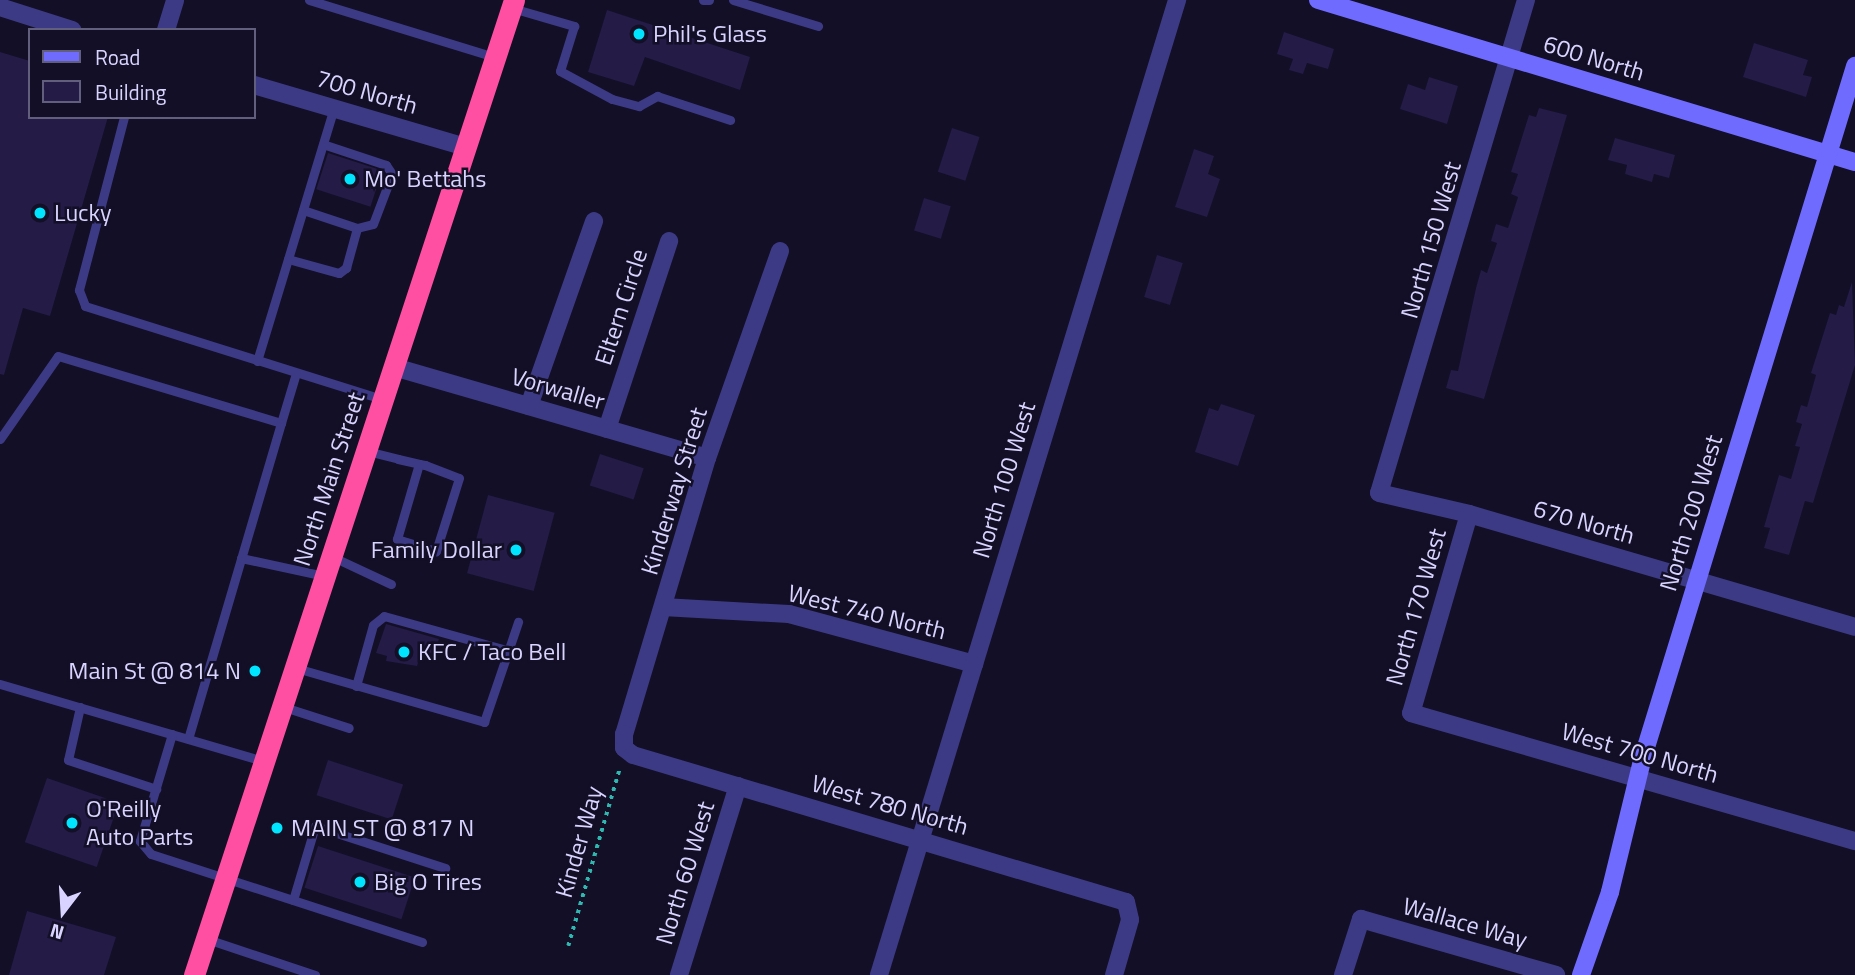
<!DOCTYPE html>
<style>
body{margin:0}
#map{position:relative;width:1855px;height:975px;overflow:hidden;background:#130f26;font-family:"Titillium Web",sans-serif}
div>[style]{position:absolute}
.building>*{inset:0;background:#241b47;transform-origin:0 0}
.path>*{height:3.5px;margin-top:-1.75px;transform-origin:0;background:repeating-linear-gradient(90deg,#2fb8b0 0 3.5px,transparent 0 8.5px)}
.lane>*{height:9px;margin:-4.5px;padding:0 4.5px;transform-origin:4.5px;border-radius:4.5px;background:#3d3a85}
.street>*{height:18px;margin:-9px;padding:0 9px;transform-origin:9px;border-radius:9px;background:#3d3a85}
.secondary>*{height:18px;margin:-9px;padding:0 9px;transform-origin:9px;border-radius:9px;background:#6f6bff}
.highway>*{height:21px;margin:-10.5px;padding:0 10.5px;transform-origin:10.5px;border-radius:10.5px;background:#ff4fa3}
.dots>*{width:19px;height:19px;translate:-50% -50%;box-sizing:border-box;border:4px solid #130f26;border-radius:50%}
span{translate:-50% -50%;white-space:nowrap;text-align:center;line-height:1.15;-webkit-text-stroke:5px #130f26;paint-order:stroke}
.poi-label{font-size:24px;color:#d9d4ff}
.left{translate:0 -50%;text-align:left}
.right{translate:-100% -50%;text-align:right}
.street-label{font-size:24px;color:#d9d4ff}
.legend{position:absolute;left:28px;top:28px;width:228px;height:91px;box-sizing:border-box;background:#130f26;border:2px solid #625e7d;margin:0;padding:9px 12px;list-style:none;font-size:21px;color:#d9d4ff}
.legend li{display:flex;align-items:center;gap:14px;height:35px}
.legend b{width:35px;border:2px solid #625e7d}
.north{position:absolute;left:28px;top:877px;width:70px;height:70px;-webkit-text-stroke:5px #130f26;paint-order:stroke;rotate:197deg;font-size:19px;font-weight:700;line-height:28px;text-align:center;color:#d9d4ff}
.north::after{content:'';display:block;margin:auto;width:24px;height:32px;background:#d9d4ff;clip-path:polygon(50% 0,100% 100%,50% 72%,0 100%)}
</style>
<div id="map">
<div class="building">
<i style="clip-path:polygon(607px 10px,750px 57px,740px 90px,645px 57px,634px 86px,588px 72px)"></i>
<i style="clip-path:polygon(1284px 32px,1334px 49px,1328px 69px,1307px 63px,1303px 74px,1289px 70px,1293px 59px,1277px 54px)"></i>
<i style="clip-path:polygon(1754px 43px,1808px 60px,1803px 75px,1812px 77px,1806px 97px,1743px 77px)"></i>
<i style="clip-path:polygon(0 52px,30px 61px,30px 117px,108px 117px,50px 316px,23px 308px,4px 375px,0 374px)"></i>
<i style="clip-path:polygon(1429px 77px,1458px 86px,1447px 124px,1400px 109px,1408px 84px,1425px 90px)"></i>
<i style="clip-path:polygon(1539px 108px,1567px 115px,1484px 399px,1446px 388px,1451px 370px,1458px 371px,1476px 288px,1481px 270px,1487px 273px,1497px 243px,1491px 241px,1496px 224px,1508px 228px,1518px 197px,1511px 194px,1518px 174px,1511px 172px,1529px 115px,1536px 117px)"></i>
<i style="left:952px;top:128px;width:29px;height:46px;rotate:18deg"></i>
<i style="clip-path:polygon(1615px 138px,1675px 155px,1669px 178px,1654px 174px,1652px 182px,1625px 174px,1627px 165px,1608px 160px)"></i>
<i style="clip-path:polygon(1194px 149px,1214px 156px,1208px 174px,1220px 179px,1207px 217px,1175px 207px)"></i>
<i style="left:328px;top:153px;width:57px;height:38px;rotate:18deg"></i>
<i style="left:924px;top:198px;width:28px;height:34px;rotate:17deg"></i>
<i style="left:1157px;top:255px;width:27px;height:44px;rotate:17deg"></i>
<i style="clip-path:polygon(1852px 282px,1855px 365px,1813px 503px,1805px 501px,1789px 555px,1764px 548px,1770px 528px,1764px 527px,1779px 475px,1791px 479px,1800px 447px,1795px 446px,1802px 424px,1796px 422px,1801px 405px,1807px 407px,1816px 375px,1811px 373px,1830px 313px,1836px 315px,1839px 305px,1844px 307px)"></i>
<i style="clip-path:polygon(1221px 404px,1255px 415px,1238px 466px,1195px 452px,1209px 408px,1218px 411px)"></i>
<i style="left:600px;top:454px;width:46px;height:33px;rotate:18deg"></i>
<i style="left:488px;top:495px;width:69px;height:81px;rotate:15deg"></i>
<i style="clip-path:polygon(386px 624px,439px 639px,434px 654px,422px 650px,417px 666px,386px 661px,387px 656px,376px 653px)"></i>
<i style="left:328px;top:760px;width:79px;height:37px;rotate:18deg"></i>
<i style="left:47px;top:778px;width:76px;height:68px;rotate:19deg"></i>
<i style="left:318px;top:846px;width:102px;height:44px;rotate:18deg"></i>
<i style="clip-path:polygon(27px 911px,116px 937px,104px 975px,9px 975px)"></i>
</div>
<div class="path">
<i style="left:568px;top:946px;width:186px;rotate:-73.8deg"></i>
</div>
<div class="lane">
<i style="left:309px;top:0;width:194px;rotate:17.1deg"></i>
<i style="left:703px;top:0;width:6px"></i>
<i style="left:733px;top:0;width:89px;rotate:17deg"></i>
<i style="left:512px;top:8px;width:65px;rotate:16.2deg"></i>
<i style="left:574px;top:26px;width:47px;rotate:107.3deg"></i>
<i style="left:560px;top:71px;width:59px;rotate:28.3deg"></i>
<i style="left:612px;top:99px;width:28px;rotate:15deg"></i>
<i style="left:639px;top:106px;width:21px;rotate:-29deg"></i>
<i style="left:657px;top:96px;width:77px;rotate:18.2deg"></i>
<i style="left:124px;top:117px;width:179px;rotate:104.6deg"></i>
<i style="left:79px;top:290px;width:17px;rotate:69deg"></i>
<i style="left:85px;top:306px;width:311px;rotate:17.4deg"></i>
<i style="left:303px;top:210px;width:57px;rotate:18.4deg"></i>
<i style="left:357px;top:228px;width:16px;rotate:-14deg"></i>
<i style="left:373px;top:224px;width:53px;rotate:-69.2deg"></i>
<i style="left:392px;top:174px;width:11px;rotate:-124deg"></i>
<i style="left:386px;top:165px;width:66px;rotate:-161.6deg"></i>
<i style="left:288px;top:259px;width:53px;rotate:15.4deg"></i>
<i style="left:339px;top:273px;width:9px;rotate:-36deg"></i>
<i style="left:346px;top:268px;width:41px;rotate:-74.6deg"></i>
<i style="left:257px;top:361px;width:264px;rotate:-73.1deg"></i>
<i style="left:281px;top:423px;width:52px;rotate:-73.3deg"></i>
<i style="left:0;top:439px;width:101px;rotate:-55.1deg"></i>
<i style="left:58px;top:356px;width:233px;rotate:16.7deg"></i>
<i style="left:281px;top:423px;width:329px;rotate:106.4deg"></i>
<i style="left:367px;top:451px;width:32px;rotate:14deg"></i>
<i style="left:398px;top:459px;width:22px;rotate:13deg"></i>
<i style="left:419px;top:464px;width:6px;rotate:9deg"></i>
<i style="left:425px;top:465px;width:36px;rotate:21deg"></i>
<i style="left:459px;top:478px;width:77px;rotate:107.5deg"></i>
<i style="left:436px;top:551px;width:41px;rotate:-162.9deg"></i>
<i style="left:397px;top:539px;width:78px;rotate:-73.7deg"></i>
<i style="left:333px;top:557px;width:64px;rotate:25deg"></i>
<i style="left:241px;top:558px;width:86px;rotate:12.1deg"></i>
<i style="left:296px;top:668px;width:196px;rotate:16deg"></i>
<i style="left:484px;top:722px;width:106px;rotate:-71.2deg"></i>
<i style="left:0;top:684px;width:274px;rotate:16.3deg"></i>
<i style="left:356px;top:686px;width:63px;rotate:-74.4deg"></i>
<i style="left:373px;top:625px;width:14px;rotate:-39deg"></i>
<i style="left:384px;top:616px;width:130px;rotate:15.6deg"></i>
<i style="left:80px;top:707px;width:54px;rotate:102.8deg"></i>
<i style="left:68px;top:760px;width:93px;rotate:18.2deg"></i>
<i style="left:284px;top:707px;width:68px;rotate:17.9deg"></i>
<i style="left:172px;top:734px;width:112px;rotate:106.7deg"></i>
<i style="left:140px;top:841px;width:17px;rotate:50deg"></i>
<i style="left:151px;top:854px;width:285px;rotate:18deg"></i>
<i style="left:293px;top:900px;width:77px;rotate:-73.4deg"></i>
<i style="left:315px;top:826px;width:137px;rotate:17.9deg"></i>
<i style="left:207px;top:939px;width:114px;rotate:18.4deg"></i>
</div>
<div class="street">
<i style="left:1526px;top:0;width:514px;rotate:106.6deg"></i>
<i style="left:1379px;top:493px;width:92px;rotate:13.1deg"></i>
<i style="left:1469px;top:514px;width:402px;rotate:16.3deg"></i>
<i style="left:0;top:7px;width:76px;rotate:17.7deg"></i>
<i style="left:166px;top:30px;width:31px;rotate:-73deg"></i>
<i style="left:254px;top:85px;width:221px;rotate:16.3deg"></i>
<i style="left:780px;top:251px;width:219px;rotate:109.4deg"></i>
<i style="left:707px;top:458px;width:288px;rotate:106.7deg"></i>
<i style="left:624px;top:734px;width:14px;rotate:90deg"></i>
<i style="left:624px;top:748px;width:11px;rotate:38deg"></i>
<i style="left:633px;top:755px;width:514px;rotate:16.6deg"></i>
<i style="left:1126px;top:902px;width:18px;rotate:77deg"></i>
<i style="left:1130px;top:920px;width:57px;rotate:106.2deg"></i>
<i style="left:394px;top:367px;width:326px;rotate:16.2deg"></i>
<i style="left:529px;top:406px;width:196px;rotate:-70.6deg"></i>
<i style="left:607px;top:429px;width:198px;rotate:-71.7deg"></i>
<i style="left:1469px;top:514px;width:207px;rotate:106.2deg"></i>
<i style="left:1411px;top:713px;width:462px;rotate:16.1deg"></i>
<i style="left:663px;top:607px;width:126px;rotate:3.2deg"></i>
<i style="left:789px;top:614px;width:192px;rotate:15.1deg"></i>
<i style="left:679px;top:975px;width:198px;rotate:-72.7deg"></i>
<i style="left:879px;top:975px;width:1020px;rotate:-73deg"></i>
<i style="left:1343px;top:975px;width:59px;rotate:-72.2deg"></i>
<i style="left:1361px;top:919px;width:203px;rotate:16deg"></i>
</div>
<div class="secondary">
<i style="left:1318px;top:0;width:561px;rotate:16.79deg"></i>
<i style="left:1581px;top:975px;width:88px;rotate:-70.7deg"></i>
<i style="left:1610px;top:892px;width:139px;rotate:-76.3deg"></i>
<i style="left:1643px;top:757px;width:723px;rotate:-72.94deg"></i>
</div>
<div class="highway">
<i style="left:194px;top:975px;width:1026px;rotate:-71.83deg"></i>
</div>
<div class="dots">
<i style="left:639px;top:34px;background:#00e5ff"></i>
<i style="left:350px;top:179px;background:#00e5ff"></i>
<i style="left:40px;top:213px;background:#00e5ff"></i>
<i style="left:516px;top:550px;background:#00e5ff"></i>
<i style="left:404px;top:652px;background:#00e5ff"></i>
<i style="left:255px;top:671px;background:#00e5ff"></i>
<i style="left:72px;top:823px;background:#00e5ff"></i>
<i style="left:277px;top:828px;background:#00e5ff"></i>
<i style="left:360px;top:882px;background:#00e5ff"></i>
</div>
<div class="poi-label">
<span class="left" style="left:653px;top:34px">Phil's Glass</span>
<span class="left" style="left:364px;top:179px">Mo' Bettahs</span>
<span class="left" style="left:54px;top:213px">Lucky</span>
<span class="right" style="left:502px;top:550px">Family Dollar</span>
<span class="left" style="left:418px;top:652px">KFC / Taco Bell</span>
<span class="right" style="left:241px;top:671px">Main St @ 814 N</span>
<span class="left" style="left:86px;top:823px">O'Reilly<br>Auto Parts</span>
<span class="left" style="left:291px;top:828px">MAIN ST @ 817 N</span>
<span class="left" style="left:374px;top:882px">Big O Tires</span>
</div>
<div class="street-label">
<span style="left:1594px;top:58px;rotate:17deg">600 North</span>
<span style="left:367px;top:92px;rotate:16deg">700 North</span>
<span style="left:1431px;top:240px;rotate:-74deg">North 150 West</span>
<span style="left:621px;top:307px;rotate:-72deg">Eltern Circle</span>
<span style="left:558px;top:389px;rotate:16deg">Vorwaller</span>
<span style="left:329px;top:479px;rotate:-72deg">North Main Street</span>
<span style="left:1004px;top:480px;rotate:-73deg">North 100 West</span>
<span style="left:674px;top:491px;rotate:-73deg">Kinderway Street</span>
<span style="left:1691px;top:513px;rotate:-73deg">North 200 West</span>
<span style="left:1584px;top:522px;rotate:16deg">670 North</span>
<span style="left:1416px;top:607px;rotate:-74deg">North 170 West</span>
<span style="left:867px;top:612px;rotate:14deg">West 740 North</span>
<span style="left:1640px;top:753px;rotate:16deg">West 700 North</span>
<span style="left:890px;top:805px;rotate:16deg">West 780 North</span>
<span style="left:579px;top:842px;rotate:-74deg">Kinder Way</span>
<span style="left:685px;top:873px;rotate:-73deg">North 60 West</span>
<span style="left:1465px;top:923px;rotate:16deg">Wallace Way</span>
</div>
<ul class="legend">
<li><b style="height:9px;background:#6f6bff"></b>Road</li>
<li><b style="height:19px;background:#241b47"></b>Building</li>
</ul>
<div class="north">N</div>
</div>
